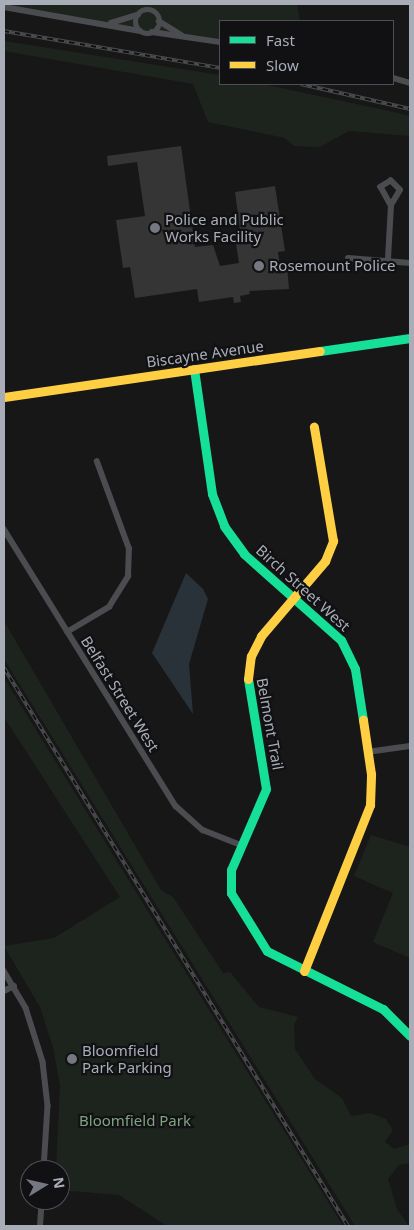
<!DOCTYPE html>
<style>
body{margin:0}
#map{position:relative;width:414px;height:1230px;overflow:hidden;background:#171717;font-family:"Noto Sans",sans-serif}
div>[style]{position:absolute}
.green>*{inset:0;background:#1d241e}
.water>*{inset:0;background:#2a3239}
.building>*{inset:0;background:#353536}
.street>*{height:5.5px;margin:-2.75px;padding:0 2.75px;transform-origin:2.75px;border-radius:2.75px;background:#4b4c50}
.street>.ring{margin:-2.75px;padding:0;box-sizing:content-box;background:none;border:5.5px solid #4b4c50;border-radius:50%}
.fast>*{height:9px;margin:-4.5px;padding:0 4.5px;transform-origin:4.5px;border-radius:4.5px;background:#16e098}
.slow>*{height:9px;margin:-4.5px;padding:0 4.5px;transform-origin:4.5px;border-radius:4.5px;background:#ffcf43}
.rail>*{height:4px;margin-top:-2px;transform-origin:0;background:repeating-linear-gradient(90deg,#111113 0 5.5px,#4b4c4f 0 11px);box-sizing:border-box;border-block:1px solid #4b4c4f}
.dots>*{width:14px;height:14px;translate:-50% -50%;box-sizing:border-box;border:2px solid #111113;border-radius:50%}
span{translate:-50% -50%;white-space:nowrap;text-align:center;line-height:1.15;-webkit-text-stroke:4.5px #111113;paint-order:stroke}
.poi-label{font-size:15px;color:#a8adb8}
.left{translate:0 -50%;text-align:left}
.street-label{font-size:15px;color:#a8adb8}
.park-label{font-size:15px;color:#7fa381}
.frame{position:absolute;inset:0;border:5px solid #a8adb8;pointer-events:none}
.legend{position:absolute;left:219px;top:20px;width:175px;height:65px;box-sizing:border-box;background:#111113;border:1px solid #4d4f55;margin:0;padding:6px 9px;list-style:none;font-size:15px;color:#a8adb8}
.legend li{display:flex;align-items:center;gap:10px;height:25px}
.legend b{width:25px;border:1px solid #4d4f55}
.north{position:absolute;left:20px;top:1160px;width:50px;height:50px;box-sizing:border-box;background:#111113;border:1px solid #4d4f55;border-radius:50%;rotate:81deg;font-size:14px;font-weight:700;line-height:20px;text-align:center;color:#a8adb8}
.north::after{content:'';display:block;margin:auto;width:18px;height:22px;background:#757880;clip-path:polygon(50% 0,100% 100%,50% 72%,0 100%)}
</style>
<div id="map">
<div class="green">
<i style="clip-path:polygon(4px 4px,297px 4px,300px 21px,220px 21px,220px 43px,4px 7px)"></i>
<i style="clip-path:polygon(4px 41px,220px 75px,220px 84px,262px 84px,389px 111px,410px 116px,410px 136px,349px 131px,320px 147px,294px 146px,285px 138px,208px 122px,193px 84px,4px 51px)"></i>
<i style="clip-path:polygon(4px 621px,161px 890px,173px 897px,223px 973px,230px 972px,259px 1007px,298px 1017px,294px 1025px,295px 1049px,315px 1079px,342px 1098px,351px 1116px,371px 1113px,386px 1119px,393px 1130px,385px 1142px,390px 1146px,394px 1149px,410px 1144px,410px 1163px,399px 1165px,388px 1179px,397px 1209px,409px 1226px,355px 1226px,4px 659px)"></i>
<i style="clip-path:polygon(4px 678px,147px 910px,343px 1226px,167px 1226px,119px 1195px,60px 1190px,60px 1170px,56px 1170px,60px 1085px,53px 1047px,40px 1007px,4px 946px,54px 938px,120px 897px,4px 717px)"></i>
<i style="clip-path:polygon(371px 835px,410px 847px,410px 958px,373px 942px,393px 893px,354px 876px)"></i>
</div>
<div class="water">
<i style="clip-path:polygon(186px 573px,203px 589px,208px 599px,189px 664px,193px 714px,152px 653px)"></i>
</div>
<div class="building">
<i style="clip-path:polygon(181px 146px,195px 247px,213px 245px,220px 266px,239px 263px,236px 244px,241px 237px,235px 192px,275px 186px,285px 251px,278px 252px,280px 267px,287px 266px,289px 289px,249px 291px,250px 294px,240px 296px,241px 302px,234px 303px,233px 297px,199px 302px,197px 289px,135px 298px,130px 267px,123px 268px,116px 220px,145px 216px,137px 162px,108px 166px,107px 156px)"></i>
</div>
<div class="street">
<i style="left:4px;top:7px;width:138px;rotate:10deg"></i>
<i class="ring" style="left:136px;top:10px;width:18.5px;height:18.5px"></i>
<i style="left:159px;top:21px;width:26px;rotate:32deg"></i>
<i style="left:111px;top:23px;width:28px;rotate:-17deg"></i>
<i style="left:152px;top:32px;width:69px;rotate:8.4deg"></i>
<i style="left:393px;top:78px;width:18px;rotate:16deg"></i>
<i style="left:348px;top:258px;width:62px;rotate:4.6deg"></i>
<i style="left:388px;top:259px;width:54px;rotate:-86.8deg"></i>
<i style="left:391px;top:205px;width:17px;rotate:-59deg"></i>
<i style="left:400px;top:190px;width:13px;rotate:-135deg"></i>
<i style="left:391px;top:181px;width:12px;rotate:149deg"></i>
<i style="left:381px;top:187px;width:21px;rotate:61deg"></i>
<i style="left:4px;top:529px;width:326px;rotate:58.2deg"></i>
<i style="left:176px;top:806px;width:36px;rotate:42deg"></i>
<i style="left:203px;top:830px;width:41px;rotate:21.5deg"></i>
<i style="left:67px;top:632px;width:49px;rotate:-30.8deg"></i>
<i style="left:109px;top:607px;width:36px;rotate:-58deg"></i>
<i style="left:128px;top:576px;width:27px;rotate:-88deg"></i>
<i style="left:129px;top:549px;width:93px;rotate:-110.2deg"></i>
<i style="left:367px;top:752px;width:43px;rotate:-7.9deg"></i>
<i style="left:4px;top:971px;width:43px;rotate:59.3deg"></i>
<i style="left:26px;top:1008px;width:57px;rotate:72.5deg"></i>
<i style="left:43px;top:1062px;width:44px;rotate:83.5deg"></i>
<i style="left:48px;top:1106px;width:64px;rotate:93.6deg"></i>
<i style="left:4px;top:991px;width:11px;rotate:-27deg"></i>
<i style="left:40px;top:1226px;width:26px;rotate:-86deg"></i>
</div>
<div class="fast">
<i style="left:320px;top:351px;width:91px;rotate:-8.2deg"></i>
<i style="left:194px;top:369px;width:126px;rotate:81.8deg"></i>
<i style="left:212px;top:494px;width:34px;rotate:69deg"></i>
<i style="left:224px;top:526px;width:34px;rotate:54deg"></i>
<i style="left:244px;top:554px;width:130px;rotate:41.6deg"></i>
<i style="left:341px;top:640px;width:32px;rotate:64deg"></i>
<i style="left:355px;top:669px;width:52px;rotate:81.1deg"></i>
<i style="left:248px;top:679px;width:111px;rotate:80.7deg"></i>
<i style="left:266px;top:789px;width:88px;rotate:113.4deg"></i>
<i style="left:231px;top:870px;width:23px;rotate:90deg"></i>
<i style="left:231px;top:893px;width:68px;rotate:58.2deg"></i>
<i style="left:267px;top:951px;width:130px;rotate:26.6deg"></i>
<i style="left:383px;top:1009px;width:38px;rotate:45deg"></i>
</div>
<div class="slow">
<i style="left:4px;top:397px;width:319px;rotate:-8.3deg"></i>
<i style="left:248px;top:679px;width:23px;rotate:-83deg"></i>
<i style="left:251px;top:656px;width:22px;rotate:-63deg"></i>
<i style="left:261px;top:636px;width:99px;rotate:-49.5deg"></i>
<i style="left:325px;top:561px;width:22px;rotate:-68deg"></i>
<i style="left:333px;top:541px;width:116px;rotate:-99.5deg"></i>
<i style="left:304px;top:971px;width:179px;rotate:-68.3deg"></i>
<i style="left:370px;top:805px;width:31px;rotate:-88deg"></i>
<i style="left:371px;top:774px;width:55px;rotate:-98.4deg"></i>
</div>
<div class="rail">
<i style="left:4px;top:31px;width:219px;rotate:9.7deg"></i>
<i style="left:301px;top:84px;width:112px;rotate:12.9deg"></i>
<i style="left:4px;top:668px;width:656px;rotate:58.35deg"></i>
</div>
<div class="dots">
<i style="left:155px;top:228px;background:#757880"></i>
<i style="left:259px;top:266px;background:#757880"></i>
<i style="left:72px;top:1059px;background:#757880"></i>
</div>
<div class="poi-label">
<span class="left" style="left:165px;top:228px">Police and Public<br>Works Facility</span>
<span class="left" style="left:269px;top:266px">Rosemount Police</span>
<span class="left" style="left:82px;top:1059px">Bloomfield<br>Park Parking</span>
</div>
<div class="street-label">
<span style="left:205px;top:354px;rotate:-8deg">Biscayne Avenue</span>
<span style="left:303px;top:588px;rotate:42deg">Birch Street West</span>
<span style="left:120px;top:694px;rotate:58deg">Belfast Street West</span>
<span style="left:270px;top:724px;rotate:80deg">Belmont Trail</span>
</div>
<div class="park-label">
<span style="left:135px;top:1121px">Bloomfield Park</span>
</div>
<div class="frame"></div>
<ul class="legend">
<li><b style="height:6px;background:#16e098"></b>Fast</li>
<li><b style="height:6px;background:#ffcf43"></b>Slow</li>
</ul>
<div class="north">N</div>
</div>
